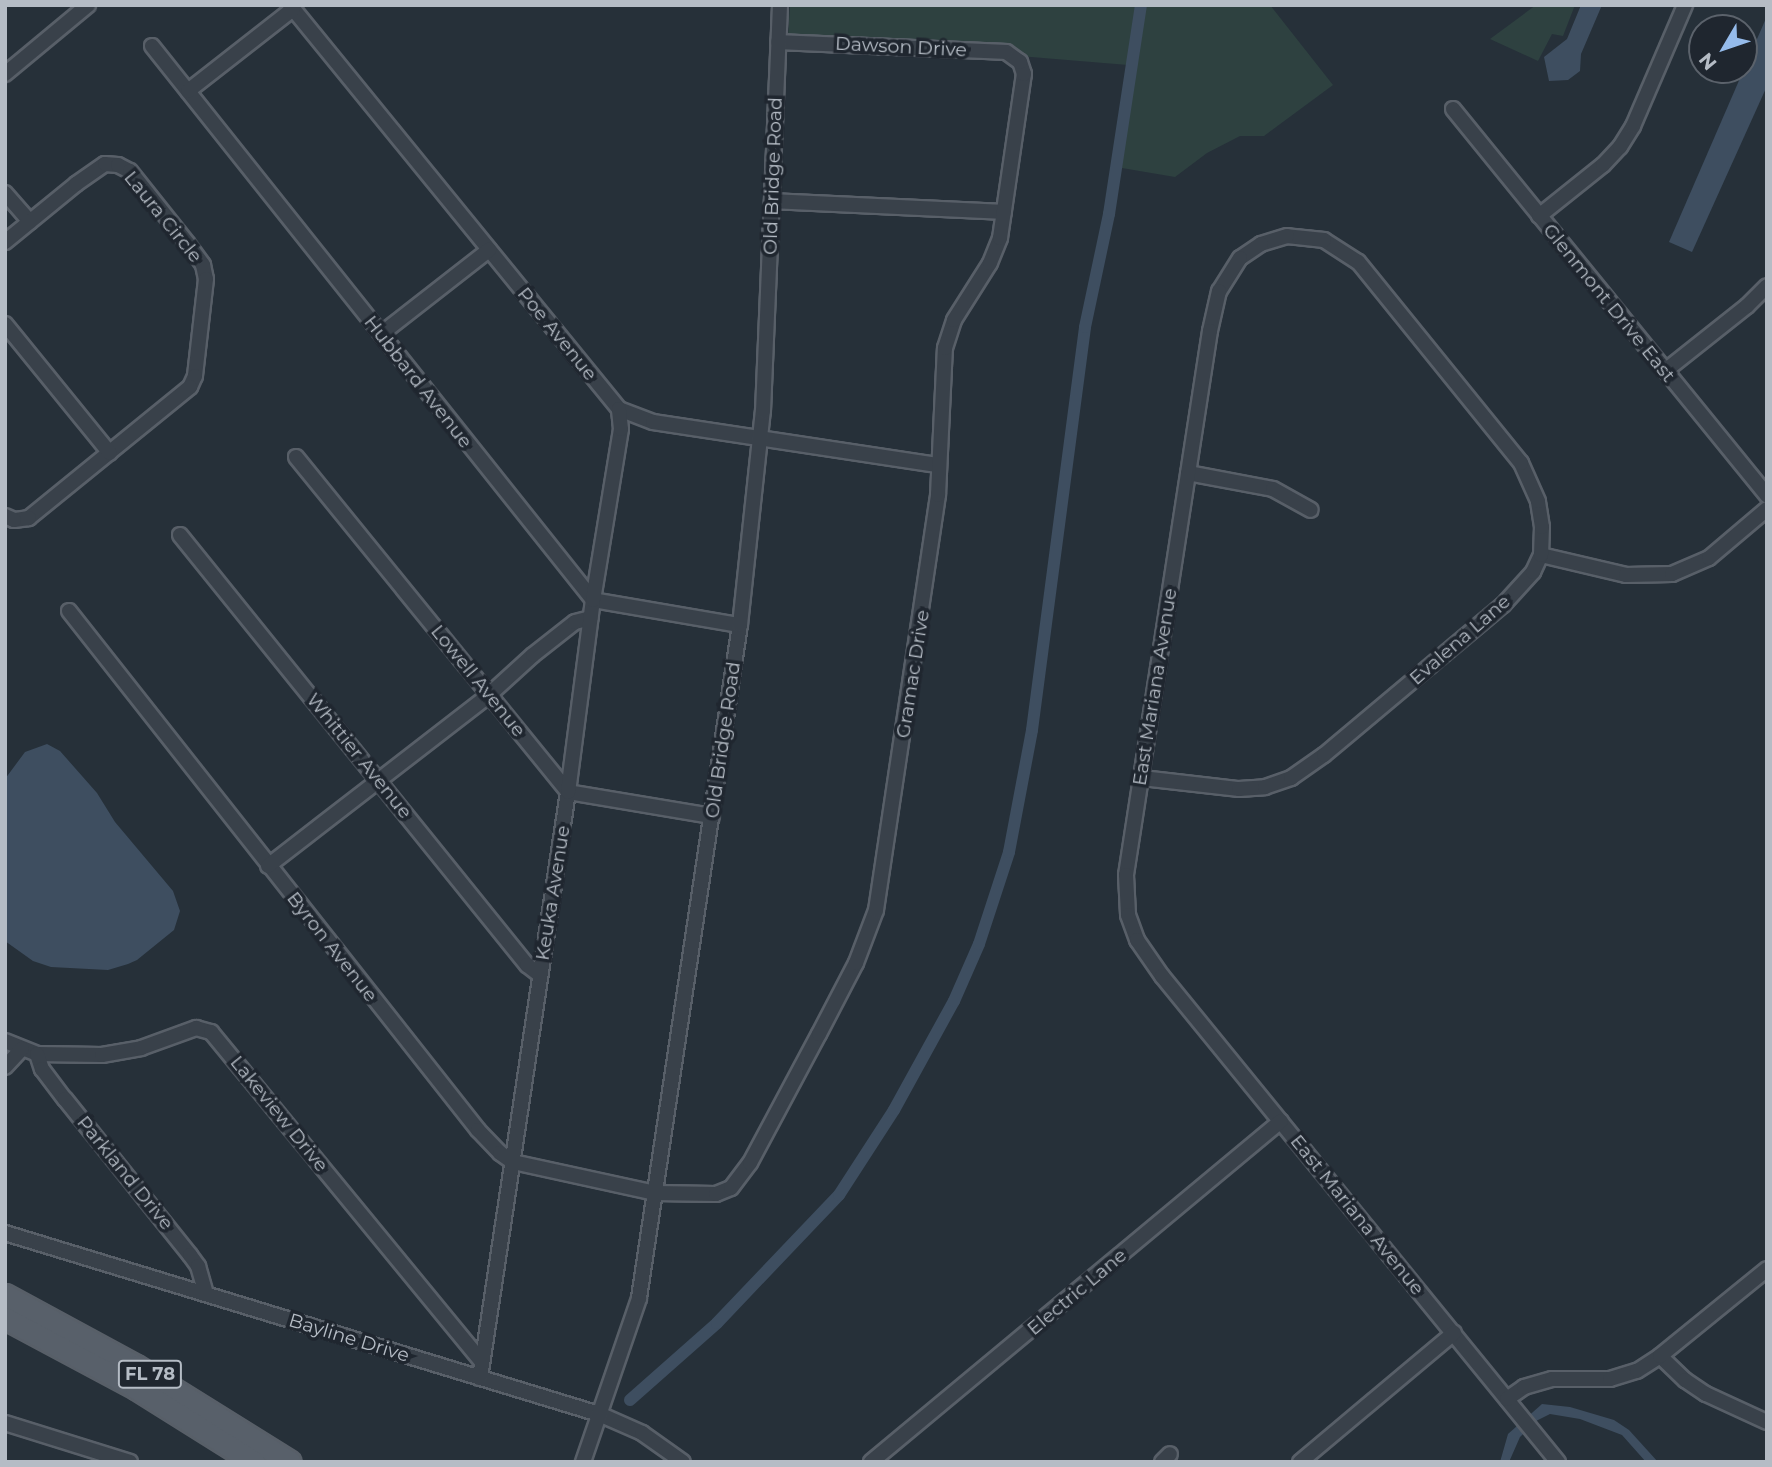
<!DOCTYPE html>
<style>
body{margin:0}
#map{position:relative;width:1772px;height:1467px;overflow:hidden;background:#263039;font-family:Montserrat,sans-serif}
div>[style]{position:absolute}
.green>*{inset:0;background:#2e4140}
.water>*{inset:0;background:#3e4e60}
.canal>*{height:12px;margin:-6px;padding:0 6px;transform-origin:6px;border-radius:6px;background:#3e4e60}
.roads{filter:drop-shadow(2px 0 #585f68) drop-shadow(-2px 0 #585f68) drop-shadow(0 2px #585f68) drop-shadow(0 -2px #585f68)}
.minor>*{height:14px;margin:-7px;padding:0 7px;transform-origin:7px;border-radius:7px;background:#39414a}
.primary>*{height:21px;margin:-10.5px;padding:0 10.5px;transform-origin:10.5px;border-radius:10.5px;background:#58606a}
span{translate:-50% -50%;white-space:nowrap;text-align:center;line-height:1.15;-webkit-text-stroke:7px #1f262f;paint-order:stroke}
.shield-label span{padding:2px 5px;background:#1f262f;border:2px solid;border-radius:5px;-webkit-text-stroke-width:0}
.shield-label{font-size:18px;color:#b5bcc5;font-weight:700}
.street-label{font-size:19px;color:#b5bcc5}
.frame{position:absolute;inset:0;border:7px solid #b5bcc5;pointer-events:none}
.north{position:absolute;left:1688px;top:14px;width:70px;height:70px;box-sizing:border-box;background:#1f262f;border:2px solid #5b626b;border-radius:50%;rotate:231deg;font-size:19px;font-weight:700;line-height:28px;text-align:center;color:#b5bcc5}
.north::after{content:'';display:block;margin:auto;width:24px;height:32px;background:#95bbeb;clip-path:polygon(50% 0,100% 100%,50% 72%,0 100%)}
</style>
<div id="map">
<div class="green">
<i style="clip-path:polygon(790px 5px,1270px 5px,1333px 85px,1264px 136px,1240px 136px,1207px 153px,1175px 177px,1116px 167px,1128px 65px,788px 37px)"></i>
<i style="clip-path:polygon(1536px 5px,1575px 5px,1563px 36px,1552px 34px,1538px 61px,1490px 39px)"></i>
</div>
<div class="water">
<i style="clip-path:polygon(1581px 5px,1602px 5px,1581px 54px,1580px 71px,1568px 80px,1549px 81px,1544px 57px,1567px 39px)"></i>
<i style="clip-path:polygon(1767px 16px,1767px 86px,1692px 252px,1669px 242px)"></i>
<i style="clip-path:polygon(47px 744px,60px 751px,97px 793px,115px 822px,173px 891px,180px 911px,174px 930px,137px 960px,128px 964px,108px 970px,51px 967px,33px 961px,5px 941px,5px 779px,25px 752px)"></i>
<i style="clip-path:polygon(1542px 1404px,1570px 1407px,1614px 1420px,1629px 1430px,1658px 1462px,1646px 1462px,1622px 1435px,1580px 1419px,1550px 1414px,1536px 1421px,1520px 1437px,1509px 1462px,1500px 1462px,1508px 1434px)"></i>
</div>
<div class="canal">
<i style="left:630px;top:1400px;width:116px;rotate:-41.5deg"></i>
<i style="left:717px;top:1323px;width:177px;rotate:-46.4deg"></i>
<i style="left:839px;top:1195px;width:101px;rotate:-57.1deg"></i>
<i style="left:894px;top:1110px;width:124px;rotate:-61.2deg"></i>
<i style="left:954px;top:1001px;width:62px;rotate:-66.3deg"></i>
<i style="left:979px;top:944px;width:97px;rotate:-71.9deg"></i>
<i style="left:1009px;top:852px;width:124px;rotate:-79.3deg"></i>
<i style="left:1032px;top:730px;width:406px;rotate:-82.5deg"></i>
<i style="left:1085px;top:327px;width:116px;rotate:-78deg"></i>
<i style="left:1109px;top:214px;width:211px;rotate:-81.3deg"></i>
</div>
<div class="roads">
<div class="minor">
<i style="left:290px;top:5px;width:521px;rotate:50.84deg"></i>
<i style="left:619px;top:409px;width:36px;rotate:21deg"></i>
<i style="left:653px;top:422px;width:289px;rotate:8.6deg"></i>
<i style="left:152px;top:46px;width:708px;rotate:51.48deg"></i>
<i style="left:593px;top:600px;width:149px;rotate:9.7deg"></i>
<i style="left:5px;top:74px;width:108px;rotate:-39.7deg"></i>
<i style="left:188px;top:91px;width:133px;rotate:-38deg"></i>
<i style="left:1453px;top:109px;width:498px;rotate:50.9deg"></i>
<i style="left:5px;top:193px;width:38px;rotate:49deg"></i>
<i style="left:772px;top:201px;width:232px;rotate:2.7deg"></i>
<i style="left:1539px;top:216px;width:82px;rotate:-38.6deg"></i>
<i style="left:1603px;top:165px;width:25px;rotate:-47deg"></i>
<i style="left:1620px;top:147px;width:25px;rotate:-58deg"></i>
<i style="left:1633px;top:126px;width:132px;rotate:-66.7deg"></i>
<i style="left:5px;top:242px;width:92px;rotate:-39.2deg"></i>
<i style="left:76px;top:184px;width:35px;rotate:-35deg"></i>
<i style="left:105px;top:164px;width:13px;rotate:4deg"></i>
<i style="left:118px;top:165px;width:13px;rotate:27deg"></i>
<i style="left:130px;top:171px;width:93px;rotate:51.5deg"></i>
<i style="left:188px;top:244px;width:26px;rotate:54deg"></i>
<i style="left:203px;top:265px;width:14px;rotate:78deg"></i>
<i style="left:206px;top:279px;width:98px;rotate:96.5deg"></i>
<i style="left:195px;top:376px;width:12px;rotate:114deg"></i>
<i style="left:190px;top:387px;width:208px;rotate:140.9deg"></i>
<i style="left:29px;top:518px;width:15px;rotate:172deg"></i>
<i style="left:14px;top:520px;width:10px;rotate:-156deg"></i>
<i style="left:5px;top:324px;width:166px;rotate:50.9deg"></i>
<i style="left:381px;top:334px;width:137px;rotate:-37.9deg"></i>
<i style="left:1665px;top:371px;width:105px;rotate:-38.4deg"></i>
<i style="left:1747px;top:306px;width:28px;rotate:-45deg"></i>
<i style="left:296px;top:457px;width:432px;rotate:50.9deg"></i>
<i style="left:568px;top:792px;width:146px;rotate:9.5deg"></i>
<i style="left:1188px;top:473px;width:86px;rotate:10.7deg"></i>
<i style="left:1273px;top:489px;width:43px;rotate:28.9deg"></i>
<i style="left:180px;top:535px;width:553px;rotate:51.1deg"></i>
<i style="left:527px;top:965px;width:16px;rotate:38deg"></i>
<i style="left:1541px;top:555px;width:87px;rotate:13.2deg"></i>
<i style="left:1626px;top:575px;width:46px;rotate:-1.2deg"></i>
<i style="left:1672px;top:574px;width:40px;rotate:-23.4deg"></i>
<i style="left:1709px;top:558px;width:76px;rotate:-40.2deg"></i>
<i style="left:69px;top:611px;width:661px;rotate:51.76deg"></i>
<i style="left:478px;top:1130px;width:32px;rotate:46deg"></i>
<i style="left:500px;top:1153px;width:16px;rotate:35deg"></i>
<i style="left:513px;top:1162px;width:145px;rotate:12.3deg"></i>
<i style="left:655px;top:1193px;width:61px;rotate:0.9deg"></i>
<i style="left:716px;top:1194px;width:16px;rotate:-22deg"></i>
<i style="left:731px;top:1188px;width:31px;rotate:-53deg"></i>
<i style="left:750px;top:1163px;width:146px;rotate:-61.9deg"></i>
<i style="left:819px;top:1034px;width:80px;rotate:-62.5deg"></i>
<i style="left:856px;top:963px;width:57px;rotate:-69.3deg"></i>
<i style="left:876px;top:910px;width:420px;rotate:-81.5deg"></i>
<i style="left:938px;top:495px;width:147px;rotate:-87.3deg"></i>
<i style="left:945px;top:348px;width:29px;rotate:-72deg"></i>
<i style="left:954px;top:320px;width:67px;rotate:-57.7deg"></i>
<i style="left:990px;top:263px;width:27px;rotate:-68deg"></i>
<i style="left:1000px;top:238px;width:166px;rotate:-81.7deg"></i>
<i style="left:1024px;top:74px;width:13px;rotate:-108deg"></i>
<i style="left:1020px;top:62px;width:17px;rotate:-144deg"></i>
<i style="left:1006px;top:52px;width:228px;rotate:-177.5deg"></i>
<i style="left:1142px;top:778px;width:98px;rotate:6.5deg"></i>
<i style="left:1239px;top:789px;width:26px;rotate:-4deg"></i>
<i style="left:1265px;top:787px;width:28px;rotate:-19deg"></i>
<i style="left:1291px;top:778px;width:40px;rotate:-34.9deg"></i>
<i style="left:1324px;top:755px;width:234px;rotate:-40deg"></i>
<i style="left:1503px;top:605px;width:45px;rotate:-47.7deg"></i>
<i style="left:1533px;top:572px;width:19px;rotate:-65deg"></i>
<i style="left:1541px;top:555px;width:28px;rotate:-88deg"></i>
<i style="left:1542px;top:527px;width:26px;rotate:-99deg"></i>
<i style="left:1538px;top:501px;width:42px;rotate:-114.1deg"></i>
<i style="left:1521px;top:463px;width:259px;rotate:-129deg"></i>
<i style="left:1358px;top:262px;width:40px;rotate:-147.1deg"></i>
<i style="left:1324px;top:240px;width:37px;rotate:-174deg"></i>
<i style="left:1287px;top:236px;width:27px;rotate:163deg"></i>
<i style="left:1261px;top:244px;width:25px;rotate:146deg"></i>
<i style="left:1240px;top:258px;width:39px;rotate:122deg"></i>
<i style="left:1219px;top:291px;width:41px;rotate:102.7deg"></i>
<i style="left:1210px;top:331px;width:550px;rotate:98.78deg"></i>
<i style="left:1126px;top:875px;width:40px;rotate:87.1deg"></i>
<i style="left:1128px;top:915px;width:27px;rotate:70deg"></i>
<i style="left:1137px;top:940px;width:44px;rotate:55.2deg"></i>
<i style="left:1162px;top:976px;width:627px;rotate:50.83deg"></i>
<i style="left:268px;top:866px;width:279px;rotate:-37.7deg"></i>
<i style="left:489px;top:695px;width:59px;rotate:-42.3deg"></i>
<i style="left:533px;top:655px;width:53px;rotate:-38.2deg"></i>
<i style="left:575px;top:622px;width:16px;rotate:-14deg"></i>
<i style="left:5px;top:1041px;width:35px;rotate:22deg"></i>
<i style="left:37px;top:1054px;width:65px;rotate:0.9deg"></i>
<i style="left:102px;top:1055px;width:40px;rotate:-10deg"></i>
<i style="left:141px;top:1048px;width:59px;rotate:-20deg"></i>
<i style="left:196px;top:1028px;width:16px;rotate:15deg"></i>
<i style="left:211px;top:1032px;width:427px;rotate:50.6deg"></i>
<i style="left:37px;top:1054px;width:16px;rotate:72deg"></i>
<i style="left:42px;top:1069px;width:38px;rotate:53deg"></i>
<i style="left:65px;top:1099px;width:200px;rotate:51.3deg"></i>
<i style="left:190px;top:1255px;width:14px;rotate:54deg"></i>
<i style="left:198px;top:1266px;width:29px;rotate:74deg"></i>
<i style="left:5px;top:1067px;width:25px;rotate:-47deg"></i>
<i style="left:5px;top:1233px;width:621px;rotate:16.95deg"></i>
<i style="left:599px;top:1414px;width:47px;rotate:23.8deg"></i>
<i style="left:642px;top:1433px;width:50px;rotate:35.3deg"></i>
<i style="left:1660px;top:1356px;width:35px;rotate:44deg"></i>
<i style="left:1685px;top:1380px;width:25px;rotate:34deg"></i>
<i style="left:1706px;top:1394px;width:67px;rotate:24.7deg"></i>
<i style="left:480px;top:1378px;width:593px;rotate:-81.46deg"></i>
<i style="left:568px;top:792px;width:194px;rotate:-82.6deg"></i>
<i style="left:593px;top:600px;width:173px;rotate:-80.7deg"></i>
<i style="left:621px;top:429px;width:20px;rotate:-96deg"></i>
<i style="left:1507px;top:1399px;width:21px;rotate:-35deg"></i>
<i style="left:1524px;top:1387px;width:29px;rotate:-16deg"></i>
<i style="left:1552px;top:1379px;width:58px"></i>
<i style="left:1610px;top:1379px;width:28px;rotate:-17deg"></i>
<i style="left:1637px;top:1371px;width:27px;rotate:-33deg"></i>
<i style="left:1660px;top:1356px;width:138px;rotate:-39.1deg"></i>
<i style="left:5px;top:1423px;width:131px;rotate:17.3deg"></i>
<i style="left:583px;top:1462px;width:173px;rotate:-71.1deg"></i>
<i style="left:639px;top:1298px;width:681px;rotate:-81.47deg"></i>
<i style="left:740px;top:625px;width:215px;rotate:-83.9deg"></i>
<i style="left:763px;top:411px;width:406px;rotate:-87.6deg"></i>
<i style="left:871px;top:1462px;width:533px;rotate:-39.75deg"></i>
<i style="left:1162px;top:1462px;width:11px;rotate:-45deg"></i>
<i style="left:1300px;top:1462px;width:201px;rotate:-40deg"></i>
</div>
<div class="primary">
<i style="left:5px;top:1295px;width:149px;rotate:28.5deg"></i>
<i style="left:136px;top:1366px;width:181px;rotate:31.9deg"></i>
<i style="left:5px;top:1318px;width:149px;rotate:28.1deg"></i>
<i style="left:136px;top:1388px;width:139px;rotate:32.1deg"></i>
</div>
</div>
<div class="shield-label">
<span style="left:150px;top:1374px">FL 78</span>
</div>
<div class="street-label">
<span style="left:901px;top:47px;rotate:3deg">Dawson Drive</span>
<span style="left:773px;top:176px;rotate:-88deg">Old Bridge Road</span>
<span style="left:163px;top:217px;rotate:51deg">Laura Circle</span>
<span style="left:1609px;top:303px;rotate:51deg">Glenmont Drive East</span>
<span style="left:557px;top:334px;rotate:51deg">Poe Avenue</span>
<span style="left:418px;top:382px;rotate:52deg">Hubbard Avenue</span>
<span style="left:1460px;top:640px;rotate:-41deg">Evalena Lane</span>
<span style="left:913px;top:674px;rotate:-81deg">Gramac Drive</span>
<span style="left:478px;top:681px;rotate:51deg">Lowell Avenue</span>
<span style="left:1155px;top:687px;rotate:-81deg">East Mariana Avenue</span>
<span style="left:723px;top:740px;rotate:-82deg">Old Bridge Road</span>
<span style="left:359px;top:756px;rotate:51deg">Whittier Avenue</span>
<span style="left:553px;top:893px;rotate:-81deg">Keuka Avenue</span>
<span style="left:332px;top:947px;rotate:52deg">Byron Avenue</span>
<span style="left:279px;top:1114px;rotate:51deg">Lakeview Drive</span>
<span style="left:125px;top:1173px;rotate:51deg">Parkland Drive</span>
<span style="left:1357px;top:1215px;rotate:51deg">East Mariana Avenue</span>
<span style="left:1077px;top:1292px;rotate:-40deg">Electric Lane</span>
<span style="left:349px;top:1338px;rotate:17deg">Bayline Drive</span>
</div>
<div class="frame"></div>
<div class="north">N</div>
</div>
